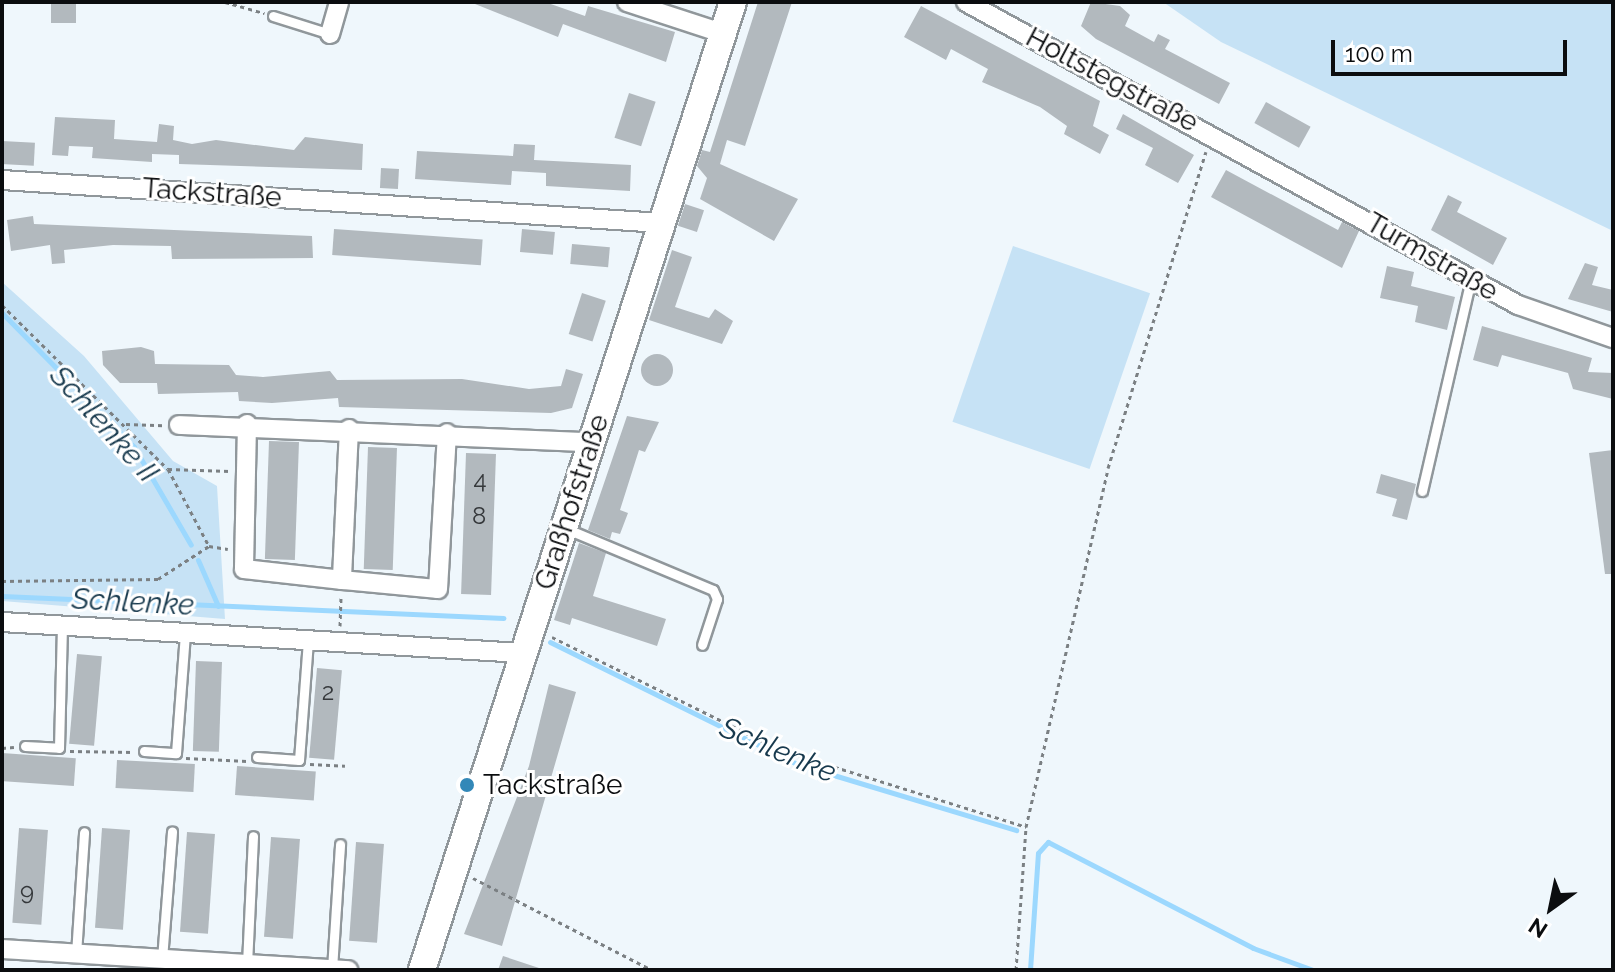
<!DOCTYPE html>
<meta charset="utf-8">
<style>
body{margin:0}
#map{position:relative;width:1615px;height:972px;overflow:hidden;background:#eff7fc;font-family:Raleway,sans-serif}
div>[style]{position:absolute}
.green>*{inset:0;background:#c6e2f5;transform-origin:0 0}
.stream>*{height:5px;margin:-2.5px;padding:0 2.5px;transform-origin:2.5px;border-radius:2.5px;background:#9cd8fe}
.building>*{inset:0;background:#b2b9be;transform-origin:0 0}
.round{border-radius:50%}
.path>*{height:3px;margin-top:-1.5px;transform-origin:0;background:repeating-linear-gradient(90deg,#7b8083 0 4px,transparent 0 8px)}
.roads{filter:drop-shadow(2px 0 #90979b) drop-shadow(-2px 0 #90979b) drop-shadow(0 2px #90979b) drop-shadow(0 -2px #90979b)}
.lane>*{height:9px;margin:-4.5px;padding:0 4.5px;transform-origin:4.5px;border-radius:4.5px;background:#fff}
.street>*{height:18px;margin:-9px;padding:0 9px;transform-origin:9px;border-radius:9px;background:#fff}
.secondary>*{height:26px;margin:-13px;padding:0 13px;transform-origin:13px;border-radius:13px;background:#fff}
.dots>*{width:22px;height:22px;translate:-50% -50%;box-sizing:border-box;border:4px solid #fff;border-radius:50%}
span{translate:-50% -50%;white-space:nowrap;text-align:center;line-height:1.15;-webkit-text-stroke:6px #fff;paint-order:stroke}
.number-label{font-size:24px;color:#35383b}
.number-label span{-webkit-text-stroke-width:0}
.street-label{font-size:28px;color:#0b0d0f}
.poi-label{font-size:28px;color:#0b0d0f}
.left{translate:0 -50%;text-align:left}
.water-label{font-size:30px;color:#17394d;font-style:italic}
.frame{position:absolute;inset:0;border:4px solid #0b0d0f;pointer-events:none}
.north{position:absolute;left:1511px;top:868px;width:80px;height:80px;-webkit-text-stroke:6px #fff;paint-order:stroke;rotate:213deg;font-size:22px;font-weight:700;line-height:32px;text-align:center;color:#0b0d0f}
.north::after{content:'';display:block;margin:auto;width:28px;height:36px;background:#0b0d0f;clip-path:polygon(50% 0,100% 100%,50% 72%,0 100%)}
.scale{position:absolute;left:1331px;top:40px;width:236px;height:36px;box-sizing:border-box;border:4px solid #0b0d0f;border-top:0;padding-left:10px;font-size:24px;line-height:28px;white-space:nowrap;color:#0b0d0f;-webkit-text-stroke:6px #fff;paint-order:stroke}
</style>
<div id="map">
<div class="green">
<i style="clip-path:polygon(1163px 2px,1613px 2px,1613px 231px,1221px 42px)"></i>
<i style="left:1013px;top:246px;width:145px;height:186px;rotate:19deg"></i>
<i style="clip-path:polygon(2px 282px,84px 356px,173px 461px,217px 486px,225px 619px,2px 601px)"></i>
</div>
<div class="stream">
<i style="left:2px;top:313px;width:188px;rotate:45.4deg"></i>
<i style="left:134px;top:447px;width:113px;rotate:59.8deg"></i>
<i style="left:198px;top:560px;width:50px;rotate:66.5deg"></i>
<i style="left:2px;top:596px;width:502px;rotate:2.51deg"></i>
<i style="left:550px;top:642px;width:275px;rotate:26.3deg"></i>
<i style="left:797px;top:764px;width:229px;rotate:16.8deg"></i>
<i style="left:1030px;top:970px;width:117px;rotate:-86.1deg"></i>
<i style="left:1038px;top:853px;width:15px;rotate:-48deg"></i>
<i style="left:1048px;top:842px;width:231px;rotate:27.3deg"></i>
<i style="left:1253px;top:948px;width:64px;rotate:20.1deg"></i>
</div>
<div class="building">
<i style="left:51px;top:2px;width:25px;height:21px"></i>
<i style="clip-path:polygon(470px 2px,545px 2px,585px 16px,588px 6px,675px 32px,666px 62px,563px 24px,558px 37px)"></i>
<i style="clip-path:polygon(758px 2px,792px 2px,745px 146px,727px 140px,720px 164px,798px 199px,774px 241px,700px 199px,707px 178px,697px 166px,702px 150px,710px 152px)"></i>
<i style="clip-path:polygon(1091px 2px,1120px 6px,1130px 15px,1125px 26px,1154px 42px,1158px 34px,1170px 40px,1165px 49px,1230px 83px,1219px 104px,1096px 39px,1081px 26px)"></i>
<i style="clip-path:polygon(921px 6px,1100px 101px,1093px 126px,1109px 135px,1100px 154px,1064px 134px,1067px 126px,1040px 107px,982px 82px,988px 69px,951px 49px,946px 60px,904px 37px)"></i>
<i style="left:629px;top:93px;width:28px;height:47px;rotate:18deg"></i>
<i style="left:1266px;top:102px;width:51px;height:24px;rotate:29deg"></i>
<i style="clip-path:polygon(1123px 114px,1194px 155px,1178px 183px,1145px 165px,1153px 148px,1116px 129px)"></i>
<i style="clip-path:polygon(55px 117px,115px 120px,114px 139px,157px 142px,159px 124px,174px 126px,173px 140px,192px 144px,216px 140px,294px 150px,305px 137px,363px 144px,362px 170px,179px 164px,179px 155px,152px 154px,152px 162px,92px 158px,93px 147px,69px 146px,68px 156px,52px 155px)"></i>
<i style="left:2px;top:141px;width:33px;height:23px;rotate:3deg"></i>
<i style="clip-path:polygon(514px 144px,535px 145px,534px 160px,631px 165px,630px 191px,546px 186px,546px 173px,512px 171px,511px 185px,415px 179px,417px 151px,513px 156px)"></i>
<i style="left:381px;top:168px;width:18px;height:20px;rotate:3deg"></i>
<i style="clip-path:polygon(1226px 170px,1338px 230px,1342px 222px,1359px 231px,1342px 268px,1211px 197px)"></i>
<i style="clip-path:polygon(1448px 195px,1462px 202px,1457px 212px,1507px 238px,1493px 265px,1431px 230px)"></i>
<i style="left:685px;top:204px;width:20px;height:23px;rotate:18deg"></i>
<i style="clip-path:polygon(33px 216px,34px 224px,312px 236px,313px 258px,172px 259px,171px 246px,113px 245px,64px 250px,65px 263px,52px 264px,50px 245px,11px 251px,7px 220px)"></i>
<i style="left:334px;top:229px;width:149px;height:26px;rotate:4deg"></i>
<i style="left:522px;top:229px;width:33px;height:23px;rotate:5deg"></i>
<i style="left:572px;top:244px;width:38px;height:20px;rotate:5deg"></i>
<i style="clip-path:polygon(672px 250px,692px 257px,675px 307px,709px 318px,715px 309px,733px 321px,722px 344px,649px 320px)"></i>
<i style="clip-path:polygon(1585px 263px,1598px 267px,1592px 285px,1613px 290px,1613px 312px,1568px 299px)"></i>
<i style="clip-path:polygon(1387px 266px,1414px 272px,1411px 286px,1455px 297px,1447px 330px,1415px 322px,1418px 306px,1380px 298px)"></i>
<i style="left:582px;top:293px;width:25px;height:43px;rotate:18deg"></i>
<i style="clip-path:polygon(1482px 326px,1592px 358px,1588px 372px,1613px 373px,1613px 399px,1573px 389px,1568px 373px,1502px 355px,1498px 367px,1473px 360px)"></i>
<i style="clip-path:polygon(141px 347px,154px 351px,155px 364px,229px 365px,236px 375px,263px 377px,330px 371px,337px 380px,462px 379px,529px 389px,561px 386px,566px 369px,583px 374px,572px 408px,551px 413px,339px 407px,338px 398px,272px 403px,239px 401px,238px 392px,158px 394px,157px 383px,120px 383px,103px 365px,102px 351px)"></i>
<i class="round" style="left:641px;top:354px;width:32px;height:32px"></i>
<i style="clip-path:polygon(627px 416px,659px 422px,645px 452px,639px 450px,620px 510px,628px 513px,620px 534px,612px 532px,610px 539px,588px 530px)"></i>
<i style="left:269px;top:441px;width:30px;height:118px;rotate:2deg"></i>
<i style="left:368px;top:447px;width:29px;height:122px;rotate:2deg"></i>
<i style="clip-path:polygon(1613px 450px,1613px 574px,1605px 574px,1589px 453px)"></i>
<i style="left:466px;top:453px;width:30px;height:141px;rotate:2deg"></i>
<i style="clip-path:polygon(1381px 474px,1416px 484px,1407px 520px,1392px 516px,1397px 499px,1376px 493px)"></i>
<i style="clip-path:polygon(579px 543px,606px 553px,593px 596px,666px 619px,657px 646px,572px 618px,570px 625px,554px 620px)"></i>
<i style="left:77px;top:654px;width:25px;height:90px;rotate:5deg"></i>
<i style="left:196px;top:661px;width:26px;height:90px;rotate:2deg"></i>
<i style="left:317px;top:668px;width:25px;height:90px;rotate:5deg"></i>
<i style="clip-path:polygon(549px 684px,576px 692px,502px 946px,464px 934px,529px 766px)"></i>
<i style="left:2px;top:753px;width:74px;height:28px;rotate:4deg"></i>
<i style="left:117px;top:760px;width:78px;height:28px;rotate:3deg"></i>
<i style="left:237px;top:766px;width:79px;height:29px;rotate:4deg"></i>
<i style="left:19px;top:828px;width:29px;height:95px;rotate:4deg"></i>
<i style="left:102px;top:828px;width:28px;height:100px;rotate:4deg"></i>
<i style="left:187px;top:832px;width:28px;height:100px;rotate:4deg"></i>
<i style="left:271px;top:837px;width:29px;height:100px;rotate:4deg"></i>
<i style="left:356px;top:842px;width:28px;height:99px;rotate:4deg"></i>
<i style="clip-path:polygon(503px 956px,539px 968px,539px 970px,498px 970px)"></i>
</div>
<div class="path">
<i style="left:225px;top:2px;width:41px;rotate:15.8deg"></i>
<i style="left:2px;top:305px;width:233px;rotate:44.7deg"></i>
<i style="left:168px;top:469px;width:62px;rotate:1.8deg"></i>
<i style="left:126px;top:424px;width:37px;rotate:2deg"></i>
<i style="left:168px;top:469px;width:87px;rotate:62deg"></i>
<i style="left:2px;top:581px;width:156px;rotate:-0.7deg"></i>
<i style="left:158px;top:579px;width:61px;rotate:-32.9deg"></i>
<i style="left:209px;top:546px;width:19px;rotate:9deg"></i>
<i style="left:340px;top:626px;width:28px;rotate:-88deg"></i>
<i style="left:552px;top:637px;width:255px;rotate:26.3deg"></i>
<i style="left:781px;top:750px;width:257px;rotate:17.4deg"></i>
<i style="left:2px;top:748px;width:12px;rotate:-5deg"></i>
<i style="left:70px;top:751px;width:64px;rotate:0.9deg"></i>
<i style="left:186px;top:758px;width:61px;rotate:2.8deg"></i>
<i style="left:310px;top:764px;width:35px;rotate:3deg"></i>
<i style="left:473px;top:878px;width:201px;rotate:27.2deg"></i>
<i style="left:1016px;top:970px;width:143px;rotate:-86deg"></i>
<i style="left:1026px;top:827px;width:368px;rotate:-77.1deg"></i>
<i style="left:1108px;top:468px;width:331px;rotate:-72.8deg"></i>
</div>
<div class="roads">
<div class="lane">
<i style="left:273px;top:16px;width:60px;rotate:17.5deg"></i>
<i style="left:1422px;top:491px;width:218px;rotate:-77deg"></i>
<i style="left:567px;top:529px;width:158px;rotate:22.7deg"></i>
<i style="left:713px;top:590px;width:10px;rotate:66deg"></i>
<i style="left:717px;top:599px;width:48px;rotate:108.1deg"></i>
<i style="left:25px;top:746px;width:34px;rotate:3deg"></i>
<i style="left:59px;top:748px;width:122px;rotate:-88.6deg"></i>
<i style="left:144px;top:751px;width:32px;rotate:4deg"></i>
<i style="left:176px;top:753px;width:119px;rotate:-85.7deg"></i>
<i style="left:257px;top:757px;width:42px;rotate:4.1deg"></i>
<i style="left:299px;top:760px;width:120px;rotate:-85.7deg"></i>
<i style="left:76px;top:954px;width:122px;rotate:-86.2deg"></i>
<i style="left:162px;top:959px;width:128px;rotate:-85.5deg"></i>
<i style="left:247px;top:964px;width:128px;rotate:-87.3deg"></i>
<i style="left:332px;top:969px;width:125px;rotate:-86.3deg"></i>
</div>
<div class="street">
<i style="left:627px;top:2px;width:100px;rotate:18.1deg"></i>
<i style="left:966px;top:2px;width:630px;rotate:28.76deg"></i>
<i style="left:1518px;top:305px;width:101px;rotate:19.2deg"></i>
<i style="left:330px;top:34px;width:33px;rotate:-74deg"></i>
<i style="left:2px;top:180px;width:661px;rotate:3.73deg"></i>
<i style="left:247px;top:424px;width:145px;rotate:91.2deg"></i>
<i style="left:244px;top:569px;width:99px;rotate:6.4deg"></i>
<i style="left:179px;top:425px;width:413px;rotate:2.4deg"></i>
<i style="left:349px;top:429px;width:151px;rotate:92.7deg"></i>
<i style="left:342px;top:580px;width:96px;rotate:5.4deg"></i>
<i style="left:438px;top:589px;width:156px;rotate:-86.7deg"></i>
<i style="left:2px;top:622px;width:522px;rotate:3.41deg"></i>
<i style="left:2px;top:949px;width:347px;rotate:3.5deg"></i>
</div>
<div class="secondary">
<i style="left:422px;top:970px;width:1017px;rotate:-72.19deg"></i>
</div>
</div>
<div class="dots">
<i style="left:467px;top:785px;background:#3388b8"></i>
</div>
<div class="number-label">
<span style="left:480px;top:480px">4</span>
<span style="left:479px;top:516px">8</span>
<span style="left:328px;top:692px">2</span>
<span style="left:27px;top:892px">9</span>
</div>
<div class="street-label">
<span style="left:1112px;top:80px;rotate:28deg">Holtstegstraße</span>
<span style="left:212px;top:193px;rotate:4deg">Tackstraße</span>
<span style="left:1432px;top:257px;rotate:30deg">Turmstraße</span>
<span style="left:572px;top:502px;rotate:-72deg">Graßhofstraße</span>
</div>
<div class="poi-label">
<span class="left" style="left:483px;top:785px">Tackstraße</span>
</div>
<div class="water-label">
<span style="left:104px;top:424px;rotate:48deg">Schlenke II</span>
<span style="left:133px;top:602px;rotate:3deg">Schlenke</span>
<span style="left:778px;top:750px;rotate:23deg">Schlenke</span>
</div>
<div class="frame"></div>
<div class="north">N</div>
<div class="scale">100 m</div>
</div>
